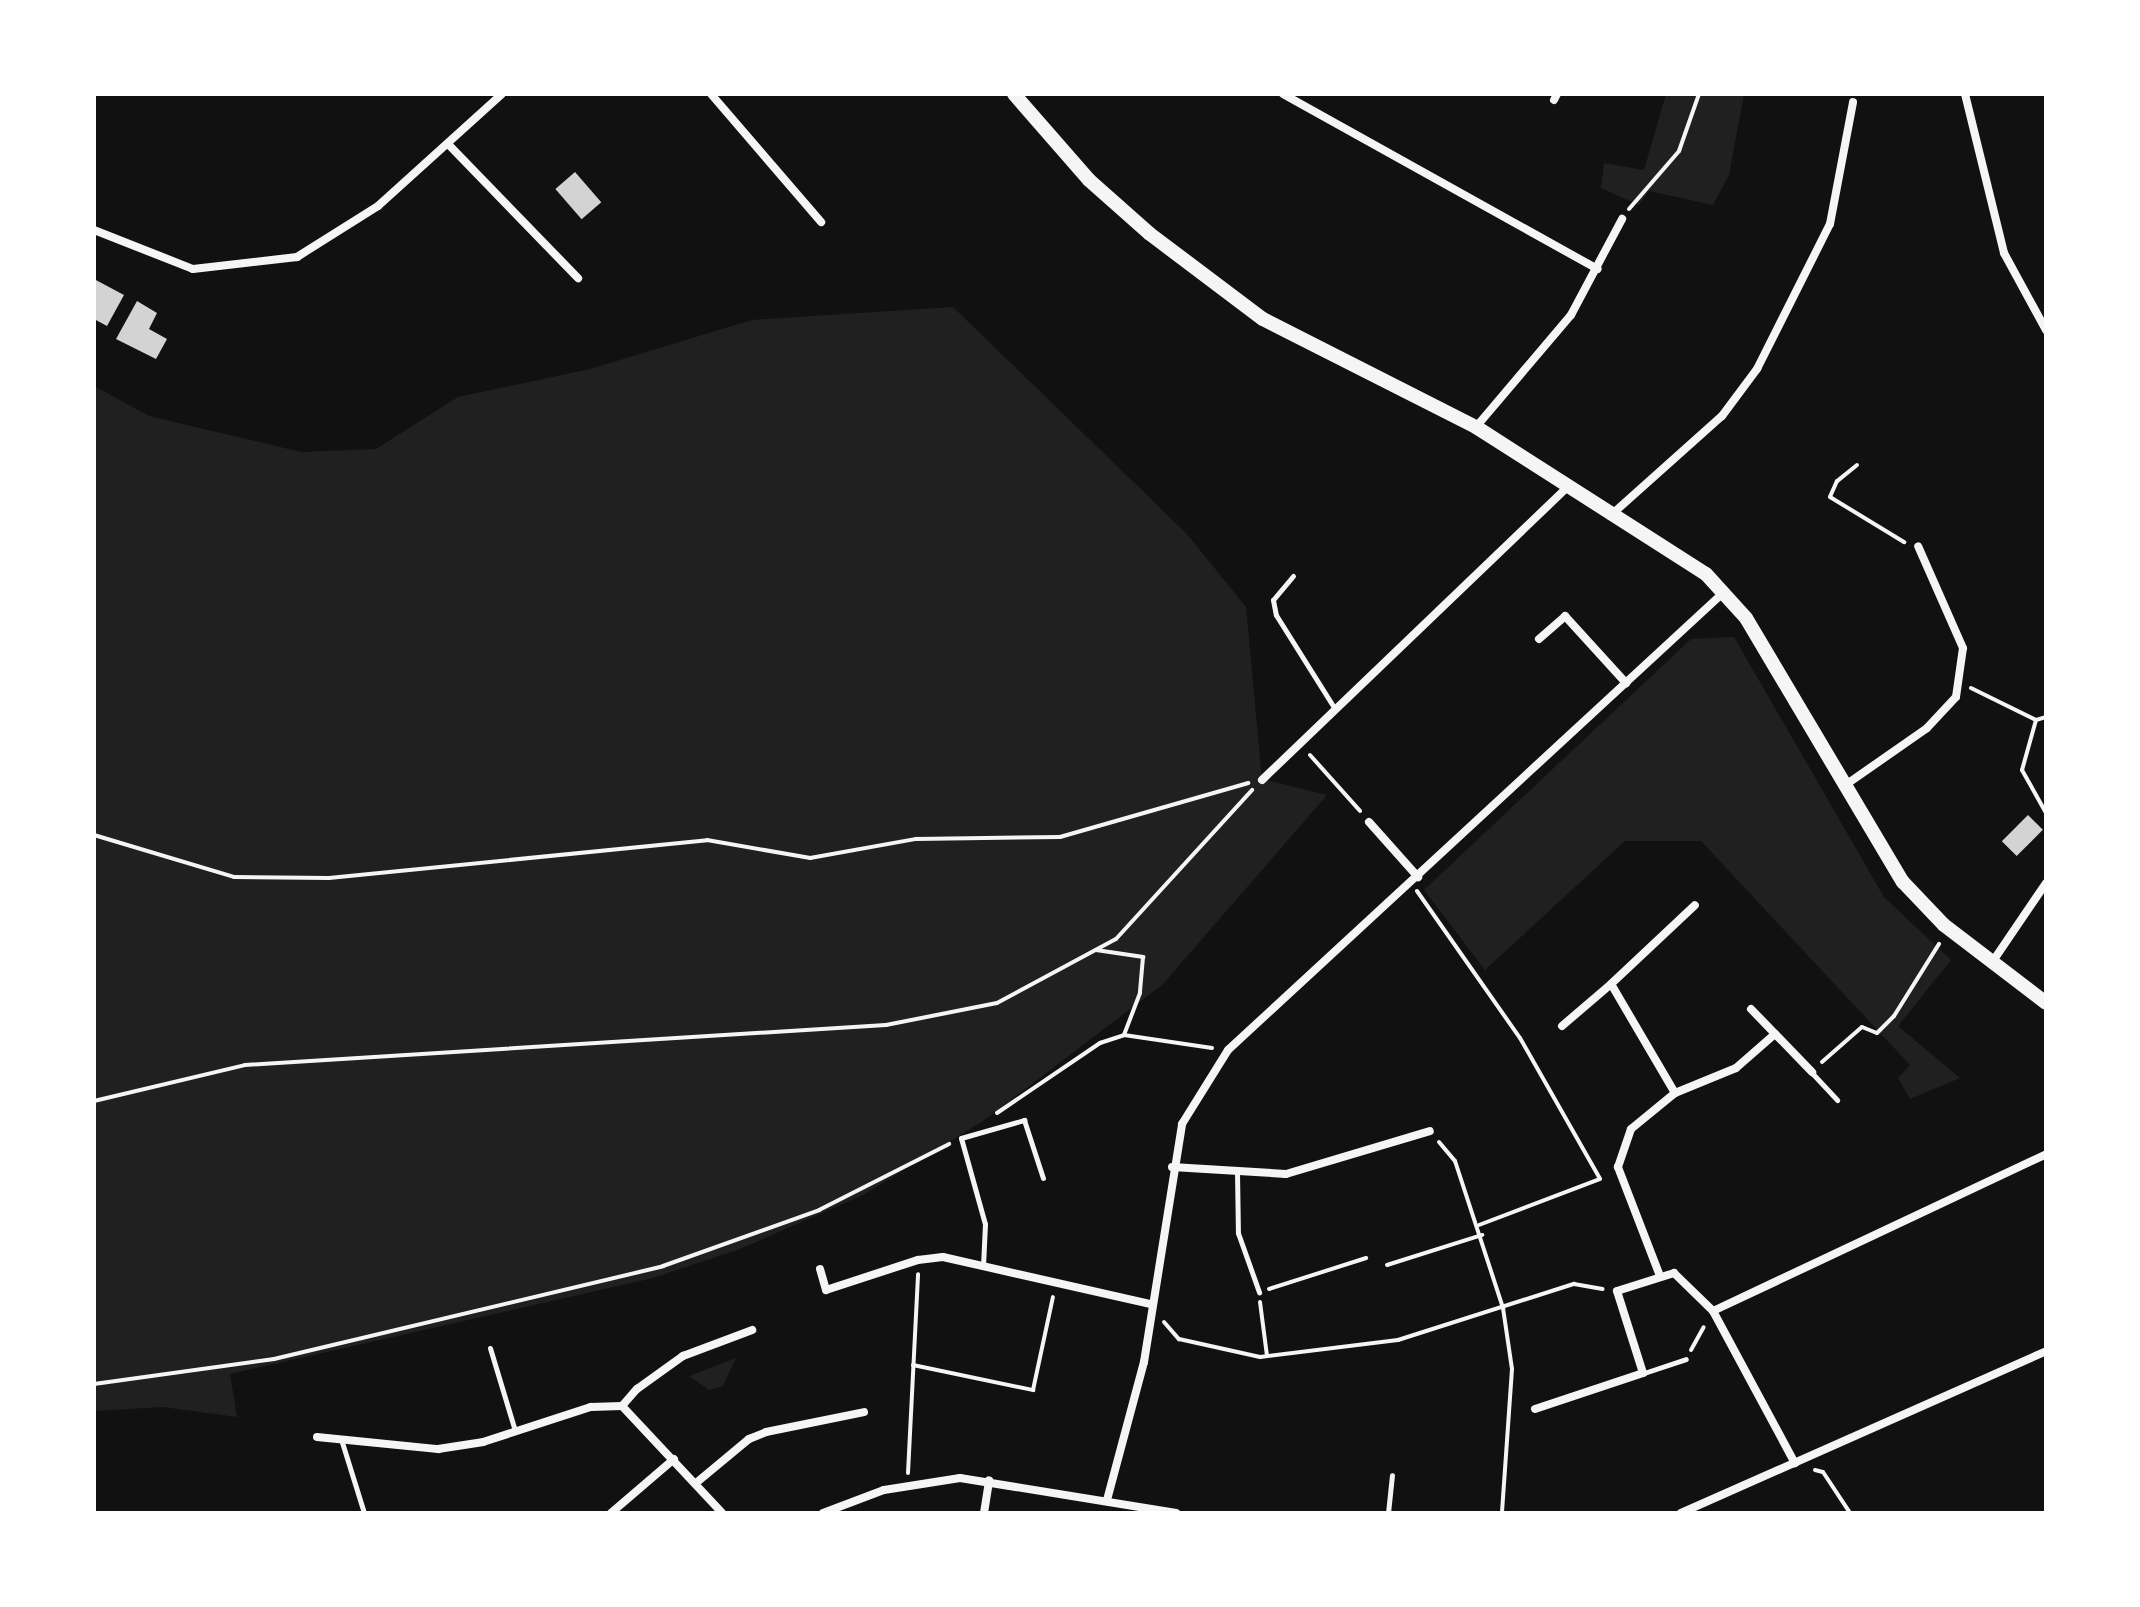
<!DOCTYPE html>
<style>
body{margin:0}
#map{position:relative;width:2140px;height:1607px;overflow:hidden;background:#111;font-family:"Noto Sans",sans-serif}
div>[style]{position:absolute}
.green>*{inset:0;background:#202020}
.building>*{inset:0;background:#d3d3d3;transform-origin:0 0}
.path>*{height:4px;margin:-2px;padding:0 2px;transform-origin:2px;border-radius:2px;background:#f5f5f5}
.service>*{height:5px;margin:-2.5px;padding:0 2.5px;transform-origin:2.5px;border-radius:2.5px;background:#f5f5f5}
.minor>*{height:8px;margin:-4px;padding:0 4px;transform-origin:4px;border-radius:4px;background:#f5f5f5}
.secondary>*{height:14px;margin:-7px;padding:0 7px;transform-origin:7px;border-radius:7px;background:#f5f5f5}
span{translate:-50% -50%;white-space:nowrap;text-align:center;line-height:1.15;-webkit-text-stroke:8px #fff;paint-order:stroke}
.frame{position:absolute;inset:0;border:96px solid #fff;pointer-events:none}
</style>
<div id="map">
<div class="green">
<i style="clip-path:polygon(1666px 94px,1744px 94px,1729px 175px,1713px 205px,1649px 191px,1639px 205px,1601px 188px,1604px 163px,1644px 170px)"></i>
<i style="clip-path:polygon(953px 307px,1186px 533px,1246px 607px,1262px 779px,1327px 795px,1163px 984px,983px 1121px,863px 1195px,740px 1249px,653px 1278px,230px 1374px,237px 1417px,163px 1407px,94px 1411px,94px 386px,149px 416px,301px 452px,376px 449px,458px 397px,590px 369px,752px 320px)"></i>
<i style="clip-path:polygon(1734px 637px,1884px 897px,1951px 960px,1898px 1026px,1960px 1078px,1910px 1099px,1898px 1078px,1910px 1065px,1701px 841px,1625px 841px,1485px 970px,1424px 890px,1691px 639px)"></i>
<i style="clip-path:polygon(736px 1358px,723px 1386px,709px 1390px,689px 1376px)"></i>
</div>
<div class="building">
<i style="left:575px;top:172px;width:40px;height:26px;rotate:49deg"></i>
<i style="clip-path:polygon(94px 279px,124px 295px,107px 326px,94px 319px)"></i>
<i style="clip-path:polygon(137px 301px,157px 313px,149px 329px,167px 339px,156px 359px,116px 339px)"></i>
<i style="left:2028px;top:815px;width:21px;height:37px;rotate:45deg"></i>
</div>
<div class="path">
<i style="left:1629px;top:209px;width:77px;rotate:-49.2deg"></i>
<i style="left:1679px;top:151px;width:60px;rotate:-70.7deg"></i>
<i style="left:1857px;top:465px;width:26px;rotate:141deg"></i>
<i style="left:1837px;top:481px;width:17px;rotate:114deg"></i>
<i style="left:1830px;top:497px;width:87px;rotate:31.3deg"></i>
<i style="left:1971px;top:688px;width:72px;rotate:26.2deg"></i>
<i style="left:2036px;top:720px;width:52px;rotate:105.6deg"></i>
<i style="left:2022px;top:770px;width:49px;rotate:60.8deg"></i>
<i style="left:2036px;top:720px;width:10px;rotate:-17deg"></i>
<i style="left:1310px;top:755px;width:75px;rotate:48.2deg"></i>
<i style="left:94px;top:835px;width:146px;rotate:16.7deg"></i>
<i style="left:234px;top:877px;width:95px;rotate:0.6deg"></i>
<i style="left:329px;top:878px;width:380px;rotate:-5.7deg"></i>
<i style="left:707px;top:840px;width:105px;rotate:9.9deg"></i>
<i style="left:810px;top:858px;width:108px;rotate:-10.2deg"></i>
<i style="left:916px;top:839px;width:144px;rotate:-0.8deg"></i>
<i style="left:1060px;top:837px;width:196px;rotate:-16deg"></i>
<i style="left:1417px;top:891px;width:179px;rotate:55deg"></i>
<i style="left:1520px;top:1038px;width:162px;rotate:60.4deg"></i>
<i style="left:1096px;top:950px;width:48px;rotate:8.5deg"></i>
<i style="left:1143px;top:957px;width:36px;rotate:95deg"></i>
<i style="left:1140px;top:993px;width:45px;rotate:110.9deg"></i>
<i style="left:1822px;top:1062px;width:53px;rotate:-41.2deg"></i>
<i style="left:1862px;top:1027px;width:16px;rotate:22deg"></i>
<i style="left:1877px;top:1033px;width:24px;rotate:-45deg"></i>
<i style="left:1894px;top:1016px;width:85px;rotate:-58deg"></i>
<i style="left:94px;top:1101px;width:155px;rotate:-13.4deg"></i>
<i style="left:245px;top:1065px;width:642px;rotate:-3.57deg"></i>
<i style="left:886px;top:1025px;width:113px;rotate:-11.2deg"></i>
<i style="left:997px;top:1003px;width:135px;rotate:-28.3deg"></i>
<i style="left:1116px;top:939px;width:202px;rotate:-47.6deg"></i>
<i style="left:997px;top:1113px;width:125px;rotate:-34.2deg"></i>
<i style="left:1100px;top:1043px;width:25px;rotate:-18deg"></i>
<i style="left:1124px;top:1035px;width:89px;rotate:8.4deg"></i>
<i style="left:1439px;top:1142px;width:25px;rotate:50deg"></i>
<i style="left:1455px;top:1161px;width:155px;rotate:71.9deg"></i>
<i style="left:1503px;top:1308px;width:62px;rotate:81.6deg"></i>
<i style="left:1512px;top:1369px;width:144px;rotate:94deg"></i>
<i style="left:1479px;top:1225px;width:129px;rotate:-20.8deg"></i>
<i style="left:1387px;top:1265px;width:100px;rotate:-17.5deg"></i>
<i style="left:1269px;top:1289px;width:102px;rotate:-17.7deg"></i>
<i style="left:1260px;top:1302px;width:54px;rotate:82.6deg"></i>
<i style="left:1164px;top:1322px;width:23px;rotate:49deg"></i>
<i style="left:1179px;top:1339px;width:83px;rotate:12.5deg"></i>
<i style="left:1260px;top:1357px;width:139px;rotate:-7deg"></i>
<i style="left:1398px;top:1340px;width:185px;rotate:-17.7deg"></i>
<i style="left:1574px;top:1284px;width:29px;rotate:10deg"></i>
<i style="left:1691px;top:1350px;width:26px;rotate:-61deg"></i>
<i style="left:913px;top:1365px;width:123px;rotate:11.8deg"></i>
<i style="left:1033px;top:1390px;width:95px;rotate:-77.9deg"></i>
<i style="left:94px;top:1384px;width:182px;rotate:-7.9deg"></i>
<i style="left:274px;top:1359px;width:400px;rotate:-13.4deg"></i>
<i style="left:663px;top:1266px;width:166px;rotate:-19.7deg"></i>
<i style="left:819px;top:1210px;width:146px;rotate:-26.9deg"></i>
<i style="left:1815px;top:1470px;width:8px;rotate:14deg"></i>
<i style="left:1823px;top:1472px;width:49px;rotate:56.6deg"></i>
<i style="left:908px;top:1473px;width:199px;rotate:-87.1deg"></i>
</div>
<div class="service">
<i style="left:1293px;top:576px;width:31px;rotate:130deg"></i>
<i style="left:1273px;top:600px;width:15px;rotate:79deg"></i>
<i style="left:1276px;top:615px;width:111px;rotate:57.9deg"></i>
<i style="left:1812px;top:1073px;width:37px;rotate:47deg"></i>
<i style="left:1237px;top:1172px;width:61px;rotate:89.1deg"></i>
<i style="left:1238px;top:1233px;width:63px;rotate:70.4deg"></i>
<i style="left:983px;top:1266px;width:42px;rotate:-87.3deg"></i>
<i style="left:985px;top:1224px;width:89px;rotate:-105.6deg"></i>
<i style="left:961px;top:1138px;width:66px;rotate:-15.9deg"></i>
<i style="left:1024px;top:1120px;width:61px;rotate:71.9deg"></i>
<i style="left:490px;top:1348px;width:87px;rotate:73.2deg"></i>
<i style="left:1644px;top:1373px;width:44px;rotate:-18.4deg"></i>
<i style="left:341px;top:1439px;width:77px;rotate:72.7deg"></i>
<i style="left:1388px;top:1513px;width:38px;rotate:-84deg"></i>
</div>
<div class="minor">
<i style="left:711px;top:94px;width:169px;rotate:49.3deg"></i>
<i style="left:1283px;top:94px;width:360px;rotate:29.1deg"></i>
<i style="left:1965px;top:94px;width:164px;rotate:76.2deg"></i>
<i style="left:2004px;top:253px;width:88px;rotate:61.4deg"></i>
<i style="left:1554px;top:100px;width:7px;rotate:-63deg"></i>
<i style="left:448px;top:144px;width:187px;rotate:45.9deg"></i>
<i style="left:94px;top:230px;width:106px;rotate:21.5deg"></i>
<i style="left:193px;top:269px;width:105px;rotate:-6.6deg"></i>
<i style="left:297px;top:257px;width:96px;rotate:-32.2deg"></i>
<i style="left:378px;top:206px;width:167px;rotate:-42.1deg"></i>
<i style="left:1476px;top:427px;width:147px;rotate:-49.7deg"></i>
<i style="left:1571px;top:315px;width:109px;rotate:-62deg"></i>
<i style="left:1610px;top:516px;width:150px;rotate:-41.8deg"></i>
<i style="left:1722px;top:416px;width:59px;rotate:-53.3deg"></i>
<i style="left:1757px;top:369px;width:162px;rotate:-63.3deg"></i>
<i style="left:1830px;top:224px;width:124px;rotate:-79.3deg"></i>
<i style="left:1539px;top:639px;width:35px;rotate:-41deg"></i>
<i style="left:1565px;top:616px;width:91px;rotate:47.7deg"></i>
<i style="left:1262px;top:780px;width:422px;rotate:-43.8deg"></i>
<i style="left:1844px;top:786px;width:101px;rotate:-34.9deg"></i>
<i style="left:1927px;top:728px;width:42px;rotate:-46.9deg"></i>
<i style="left:1956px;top:697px;width:49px;rotate:-81.9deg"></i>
<i style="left:1963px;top:648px;width:111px;rotate:-113.8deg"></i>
<i style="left:1369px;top:822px;width:74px;rotate:48.3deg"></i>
<i style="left:1991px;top:964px;width:98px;rotate:-55.8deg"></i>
<i style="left:1751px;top:1009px;width:88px;rotate:45.9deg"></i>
<i style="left:1562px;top:1026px;width:65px;rotate:-40.6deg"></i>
<i style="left:1675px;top:1093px;width:126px;rotate:-120.4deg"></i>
<i style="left:1611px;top:984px;width:115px;rotate:-43.2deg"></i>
<i style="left:1172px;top:1167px;width:114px;rotate:3.5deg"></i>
<i style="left:1286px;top:1174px;width:150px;rotate:-16.6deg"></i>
<i style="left:820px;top:1269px;width:22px;rotate:74deg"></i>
<i style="left:826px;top:1290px;width:97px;rotate:-18.1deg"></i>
<i style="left:918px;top:1260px;width:25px;rotate:-7deg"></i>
<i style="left:943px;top:1257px;width:212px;rotate:12.8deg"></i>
<i style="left:1660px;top:1276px;width:117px;rotate:-111.1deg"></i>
<i style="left:1618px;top:1167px;width:40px;rotate:-71.1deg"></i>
<i style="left:1631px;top:1129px;width:57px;rotate:-39.3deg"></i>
<i style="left:1675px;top:1093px;width:66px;rotate:-22.3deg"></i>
<i style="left:1736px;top:1068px;width:52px;rotate:-41.1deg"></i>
<i style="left:1713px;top:1311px;width:368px;rotate:-25.2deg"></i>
<i style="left:622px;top:1406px;width:146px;rotate:46.9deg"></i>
<i style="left:1535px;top:1409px;width:114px;rotate:-18.4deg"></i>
<i style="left:1643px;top:1373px;width:86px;rotate:-107.6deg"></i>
<i style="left:1617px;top:1291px;width:60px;rotate:-17.5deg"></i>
<i style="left:1674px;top:1273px;width:54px;rotate:44.3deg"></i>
<i style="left:1713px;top:1311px;width:173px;rotate:61.7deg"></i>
<i style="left:317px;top:1437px;width:122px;rotate:5.7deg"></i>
<i style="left:438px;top:1449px;width:46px;rotate:-8.8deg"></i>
<i style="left:483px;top:1442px;width:114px;rotate:-18deg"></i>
<i style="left:591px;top:1407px;width:31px;rotate:-2deg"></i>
<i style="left:622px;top:1406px;width:23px;rotate:-49deg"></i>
<i style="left:637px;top:1389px;width:57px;rotate:-35.7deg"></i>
<i style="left:683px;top:1356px;width:74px;rotate:-20.6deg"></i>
<i style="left:696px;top:1483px;width:69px;rotate:-39.7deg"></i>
<i style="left:749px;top:1439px;width:18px;rotate:-22deg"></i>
<i style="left:766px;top:1432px;width:100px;rotate:-11.5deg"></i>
<i style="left:1107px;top:1500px;width:143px;rotate:-75deg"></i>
<i style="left:1144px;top:1362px;width:241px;rotate:-80.9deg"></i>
<i style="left:1182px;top:1124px;width:87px;rotate:-58.1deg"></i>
<i style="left:1228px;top:1050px;width:675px;rotate:-42.72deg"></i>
<i style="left:611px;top:1513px;width:83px;rotate:-40.6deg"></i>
<i style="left:823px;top:1513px;width:65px;rotate:-20.7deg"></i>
<i style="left:884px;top:1490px;width:77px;rotate:-9deg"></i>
<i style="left:960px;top:1478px;width:219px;rotate:9.2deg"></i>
<i style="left:984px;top:1513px;width:33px;rotate:-81deg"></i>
<i style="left:1681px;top:1513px;width:399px;rotate:-23.9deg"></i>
</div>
<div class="secondary">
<i style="left:1014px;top:94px;width:114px;rotate:48.9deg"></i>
<i style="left:1089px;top:180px;width:81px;rotate:41.5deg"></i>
<i style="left:1150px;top:234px;width:141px;rotate:37deg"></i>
<i style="left:1263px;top:319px;width:239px;rotate:26.9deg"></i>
<i style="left:1476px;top:427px;width:273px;rotate:32.6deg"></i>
<i style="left:1706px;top:574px;width:59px;rotate:47.7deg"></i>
<i style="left:1746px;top:618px;width:307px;rotate:59.3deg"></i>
<i style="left:1903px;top:882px;width:59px;rotate:46.4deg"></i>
<i style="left:1944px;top:925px;width:128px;rotate:37.4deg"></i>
</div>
<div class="frame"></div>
</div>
